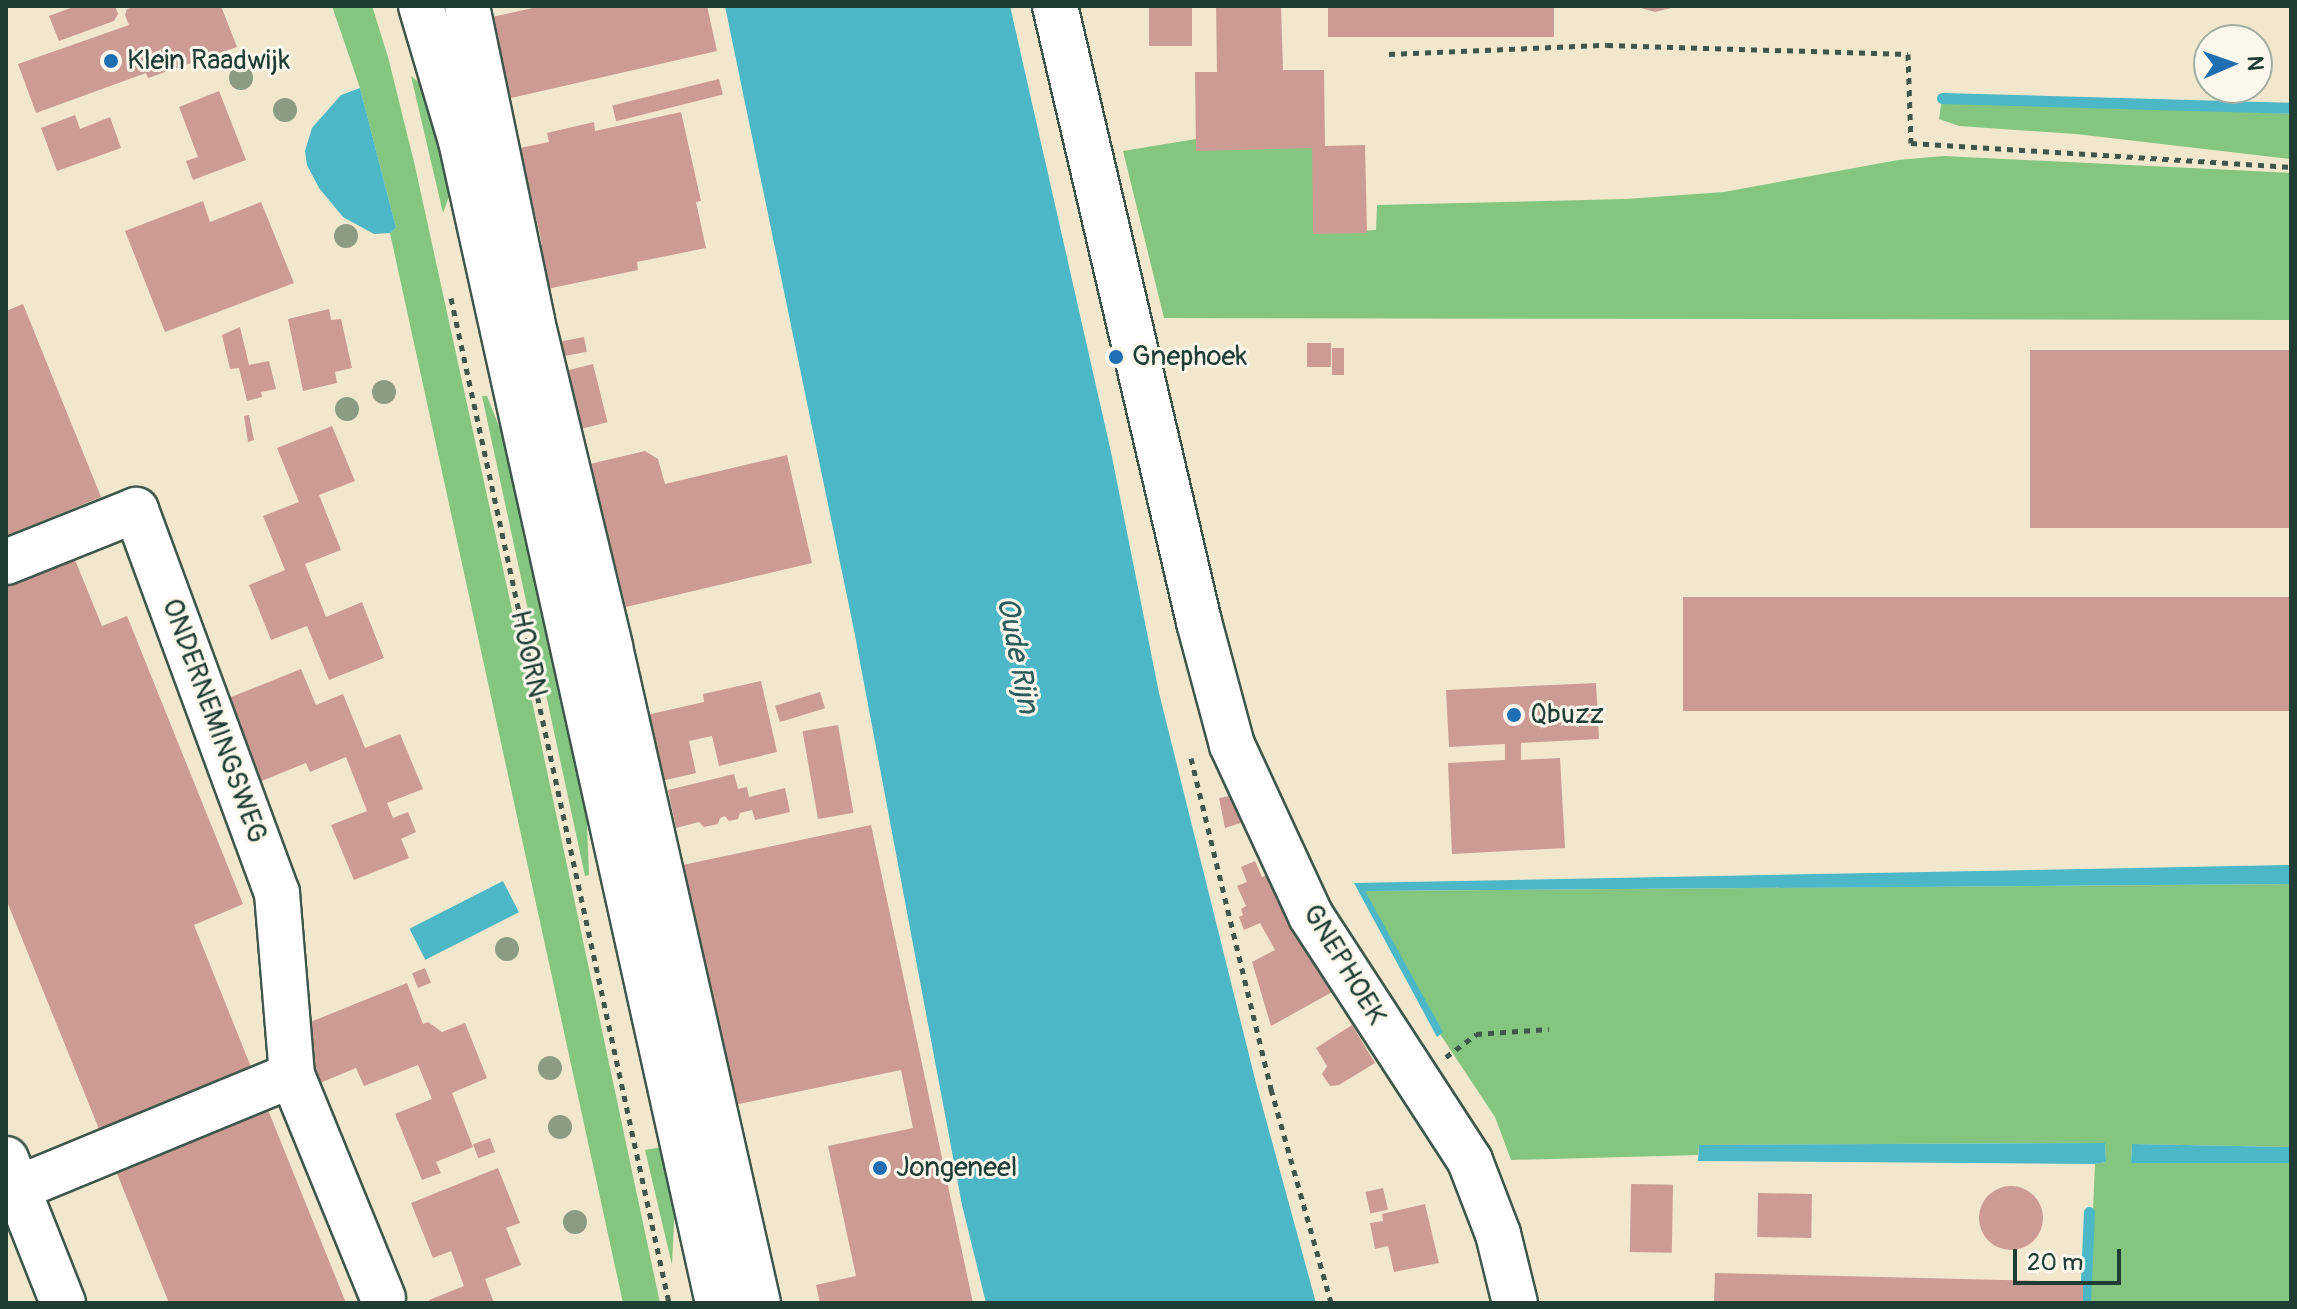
<!DOCTYPE html>
<style>
body{margin:0}
#map{position:relative;width:2297px;height:1309px;overflow:hidden;background:#f1e7cd;font-family:Pangolin,sans-serif}
div>[style]{position:absolute}
.green>*{inset:0;background:#84c67f}
.water>*{inset:0;background:#4bb7c7;transform-origin:0 0}
.stream>*{height:11px;margin:-5.5px;padding:0 5.5px;transform-origin:5.5px;border-radius:5.5px;background:#4bb7c7}
.building>*{inset:0;background:#cc9b94;transform-origin:0 0}
.round{border-radius:50%}
.path>*{height:5px;margin-top:-2.5px;transform-origin:0;background:repeating-linear-gradient(90deg,#3e564b 0 6px,transparent 0 12px)}
.roads{filter:drop-shadow(2px 0 #3e564b) drop-shadow(-2px 0 #3e564b) drop-shadow(0 2px #3e564b) drop-shadow(0 -2px #3e564b)}
.street>*{height:44px;margin:-22px;padding:0 22px;transform-origin:22px;border-radius:22px;background:#fff}
.secondary>*{height:44px;margin:-22px;padding:0 22px;transform-origin:22px;border-radius:22px;background:#fff}
.primary>*{height:44px;margin:-22px;padding:0 22px;transform-origin:22px;border-radius:22px;background:#fff}
.trees>*{width:24px;height:24px;margin:-12px;border-radius:50%;background:#8b9c83}
.dots>*{width:22px;height:22px;translate:-50% -50%;box-sizing:border-box;border:4px solid #fbf7ec;border-radius:50%}
span{translate:-50% -50%;white-space:nowrap;text-align:center;line-height:1.15;-webkit-text-stroke:6px #fbf7ec;paint-order:stroke}
.poi-label{font-size:28px;color:#1f3d34}
.left{translate:0 -50%;text-align:left}
.street-label{font-size:28px;color:#1f3d34}
.water-label{font-size:30px;color:#2a5c59;font-style:italic}
.frame{position:absolute;inset:0;border:8px solid #1f3d34;pointer-events:none}
.north{position:absolute;left:2193px;top:24px;width:80px;height:80px;box-sizing:border-box;background:#fbf7ec;border:2px solid #a3ada2;border-radius:50%;rotate:88deg;font-size:22px;font-weight:700;line-height:32px;text-align:center;color:#1f3d34}
.north::after{content:'';display:block;margin:auto;width:28px;height:36px;background:#1f6fb2;clip-path:polygon(50% 0,100% 100%,50% 72%,0 100%)}
.scale{position:absolute;left:2013px;top:1249px;width:108px;height:36px;box-sizing:border-box;border:4px solid #1f3d34;border-top:0;padding-left:10px;font-size:24px;line-height:28px;white-space:nowrap;color:#1f3d34;-webkit-text-stroke:6px #fbf7ec;paint-order:stroke}
</style>
<div id="map">
<div class="green">
<i style="clip-path:polygon(332px 6px,372px 6px,388px 57px,415px 166px,538px 729px,660px 1303px,623px 1303px,390px 233px,396px 228px,360px 88px)"></i>
<i style="clip-path:polygon(411px 76px,426px 88px,452px 188px,443px 213px)"></i>
<i style="clip-path:polygon(1942px 98px,2291px 114px,2291px 159px,2076px 134px,1959px 126px,1939px 119px)"></i>
<i style="clip-path:polygon(1313px 137px,1314px 234px,1376px 230px,1377px 205px,1626px 199px,1724px 192px,1898px 160px,1944px 156px,2291px 173px,2291px 320px,1164px 318px,1123px 151px,1196px 139px)"></i>
<i style="clip-path:polygon(482px 396px,487px 396px,510px 454px,586px 800px,589px 875px,585px 876px)"></i>
<i style="clip-path:polygon(2291px 884px,2291px 1147px,2132px 1144px,2131px 1163px,2291px 1163px,2291px 1303px,2089px 1303px,2095px 1164px,2106px 1162px,2105px 1143px,1699px 1145px,1698px 1155px,1511px 1160px,1495px 1117px,1440px 1034px,1442px 1031px,1364px 891px)"></i>
<i style="clip-path:polygon(663px 1147px,675px 1198px,672px 1265px,645px 1150px)"></i>
</div>
<div class="water">
<i style="clip-path:polygon(725px 6px,1010px 6px,1111px 452px,1159px 693px,1256px 1083px,1316px 1303px,986px 1303px,962px 1205px,854px 630px)"></i>
<i style="clip-path:polygon(360px 88px,396px 228px,390px 233px,374px 234px,343px 217px,319px 188px,307px 165px,305px 151px,312px 128px,341px 95px)"></i>
<i style="clip-path:polygon(2291px 865px,2291px 884px,1365px 891px,1443px 1032px,1437px 1037px,1354px 883px)"></i>
<i style="left:503px;top:881px;width:35px;height:105px;rotate:63deg"></i>
<i style="clip-path:polygon(2105px 1143px,2106px 1162px,2095px 1164px,1698px 1161px,1699px 1145px)"></i>
<i style="clip-path:polygon(2132px 1144px,2291px 1147px,2291px 1163px,2131px 1163px)"></i>
</div>
<div class="stream">
<i style="left:1942px;top:98px;width:349px;rotate:1.6deg"></i>
<i style="left:2085px;top:1303px;width:91px;rotate:-87.5deg"></i>
</div>
<div class="building">
<i style="clip-path:polygon(76px 6px,115px 6px,118px 14px,114px 21px,59px 41px,49px 16px)"></i>
<i style="clip-path:polygon(136px 6px,221px 6px,237px 47px,148px 78px,146px 73px,36px 113px,18px 64px,129px 25px,125px 15px,127px 9px)"></i>
<i style="clip-path:polygon(542px 6px,707px 6px,717px 51px,511px 98px,492px 17px)"></i>
<i style="left:1149px;top:6px;width:43px;height:40px"></i>
<i style="clip-path:polygon(1216px 6px,1281px 6px,1283px 70px,1324px 70px,1325px 146px,1365px 145px,1367px 233px,1313px 234px,1312px 148px,1196px 151px,1195px 72px,1217px 72px)"></i>
<i style="left:1328px;top:6px;width:226px;height:31px"></i>
<i style="clip-path:polygon(1634px 6px,1679px 6px,1655px 12px)"></i>
<i style="left:719px;top:79px;width:16px;height:110px;rotate:76deg"></i>
<i style="clip-path:polygon(219px 91px,246px 160px,193px 180px,186px 161px,198px 157px,179px 107px)"></i>
<i style="clip-path:polygon(681px 112px,701px 201px,696px 202px,706px 248px,637px 262px,638px 270px,547px 289px,537px 244px,542px 244px,520px 148px,549px 142px,547px 133px,594px 122px,595px 131px)"></i>
<i style="clip-path:polygon(75px 115px,80px 129px,110px 117px,121px 148px,57px 171px,41px 128px)"></i>
<i style="clip-path:polygon(203px 201px,210px 222px,261px 202px,294px 283px,165px 332px,125px 231px)"></i>
<i style="clip-path:polygon(23px 304px,101px 497px,6px 536px,6px 311px)"></i>
<i style="clip-path:polygon(329px 309px,331px 320px,341px 319px,352px 368px,335px 372px,337px 383px,303px 391px,288px 319px)"></i>
<i style="clip-path:polygon(240px 327px,249px 365px,269px 361px,276px 389px,261px 392px,262px 397px,247px 401px,239px 368px,230px 369px,222px 335px)"></i>
<i style="left:584px;top:337px;width:15px;height:29px;rotate:79deg"></i>
<i style="left:1307px;top:343px;width:24px;height:24px"></i>
<i style="left:1332px;top:348px;width:12px;height:27px"></i>
<i style="left:2291px;top:350px;width:178px;height:261px;rotate:90deg"></i>
<i style="left:593px;top:364px;width:60px;height:35px;rotate:76deg"></i>
<i style="clip-path:polygon(249px 415px,254px 440px,248px 442px,244px 416px)"></i>
<i style="clip-path:polygon(332px 426px,355px 481px,319px 495px,341px 550px,305px 564px,326px 617px,362px 602px,384px 658px,329px 680px,307px 626px,271px 640px,249px 585px,285px 570px,263px 516px,299px 502px,277px 448px)"></i>
<i style="clip-path:polygon(645px 451px,658px 459px,665px 484px,787px 455px,812px 563px,626px 607px,590px 464px)"></i>
<i style="clip-path:polygon(73px 555px,102px 626px,127px 616px,243px 904px,194px 925px,251px 1067px,99px 1129px,6px 899px,6px 582px)"></i>
<i style="left:2291px;top:597px;width:114px;height:608px;rotate:90deg"></i>
<i style="clip-path:polygon(301px 669px,316px 705px,343px 694px,365px 748px,400px 734px,423px 789px,387px 803px,393px 818px,408px 812px,416px 832px,401px 839px,409px 858px,354px 880px,331px 825px,367px 811px,346px 757px,310px 772px,306px 763px,249px 786px,219px 702px)"></i>
<i style="clip-path:polygon(761px 681px,777px 752px,719px 766px,712px 736px,689px 741px,696px 773px,657px 782px,642px 716px,704px 702px,703px 694px)"></i>
<i style="clip-path:polygon(1596px 683px,1599px 739px,1521px 743px,1521px 760px,1560px 758px,1565px 848px,1452px 854px,1448px 763px,1505px 760px,1505px 744px,1449px 747px,1446px 690px)"></i>
<i style="left:820px;top:692px;width:17px;height:47px;rotate:73deg"></i>
<i style="left:838px;top:725px;width:89px;height:36px;rotate:80deg"></i>
<i style="clip-path:polygon(734px 774px,738px 789px,747px 787px,749px 797px,785px 788px,790px 812px,755px 820px,752px 810px,740px 813px,738px 819px,729px 821px,725px 816px,720px 818px,718px 824px,704px 827px,699px 822px,676px 828px,668px 790px)"></i>
<i style="clip-path:polygon(1234px 795px,1247px 821px,1225px 828px,1219px 798px)"></i>
<i style="clip-path:polygon(871px 825px,973px 1303px,820px 1303px,816px 1285px,856px 1276px,828px 1146px,913px 1128px,901px 1070px,734px 1105px,683px 865px)"></i>
<i style="clip-path:polygon(1255px 861px,1262px 877px,1273px 872px,1334px 991px,1271px 1026px,1252px 962px,1275px 950px,1260px 923px,1244px 930px,1239px 917px,1243px 915px,1241px 909px,1246px 906px,1237px 886px,1247px 882px,1241px 867px)"></i>
<i style="left:425px;top:968px;width:16px;height:14px;rotate:68deg"></i>
<i style="clip-path:polygon(407px 983px,423px 1024px,428px 1022px,442px 1032px,465px 1023px,487px 1078px,452px 1093px,473px 1147px,436px 1162px,441px 1173px,422px 1180px,395px 1114px,432px 1099px,418px 1065px,364px 1086px,356px 1068px,320px 1083px,298px 1027px)"></i>
<i style="clip-path:polygon(1352px 1025px,1375px 1063px,1339px 1085px,1330px 1086px,1322px 1074px,1327px 1066px,1316px 1048px)"></i>
<i style="clip-path:polygon(268px 1110px,346px 1303px,169px 1303px,116px 1171px)"></i>
<i style="left:490px;top:1138px;width:15px;height:18px;rotate:70deg"></i>
<i style="clip-path:polygon(498px 1168px,520px 1223px,506px 1228px,521px 1265px,485px 1279px,494px 1303px,430px 1303px,429px 1300px,464px 1286px,451px 1251px,433px 1258px,411px 1203px)"></i>
<i style="left:1631px;top:1184px;width:42px;height:68px;rotate:1deg"></i>
<i class="round" style="left:1979px;top:1186px;width:64px;height:64px"></i>
<i style="left:1383px;top:1188px;width:22px;height:18px;rotate:77deg"></i>
<i style="left:1758px;top:1193px;width:54px;height:44px;rotate:1deg"></i>
<i style="clip-path:polygon(1425px 1204px,1439px 1263px,1394px 1272px,1388px 1246px,1375px 1249px,1370px 1223px,1383px 1221px,1382px 1214px)"></i>
<i style="clip-path:polygon(1715px 1273px,2083px 1282px,2083px 1303px,1714px 1303px)"></i>
</div>
<div class="path">
<i style="left:1389px;top:54px;width:218px;rotate:-2.4deg"></i>
<i style="left:1607px;top:45px;width:301px;rotate:1.7deg"></i>
<i style="left:1908px;top:54px;width:89px;rotate:88.1deg"></i>
<i style="left:1911px;top:143px;width:381px;rotate:3.6deg"></i>
<i style="left:451px;top:298px;width:1028px;rotate:77.76deg"></i>
<i style="left:1191px;top:758px;width:341px;rotate:76.4deg"></i>
<i style="left:1271px;top:1089px;width:222px;rotate:74.3deg"></i>
<i style="left:1446px;top:1057px;width:38px;rotate:-37deg"></i>
<i style="left:1476px;top:1034px;width:73px;rotate:-3.9deg"></i>
</div>
<div class="roads">
<div class="street">
<i style="left:467px;top:6px;width:322px;rotate:78.3deg"></i>
<i style="left:532px;top:321px;width:335px;rotate:76.5deg"></i>
<i style="left:610px;top:647px;width:672px;rotate:77.29deg"></i>
<i style="left:6px;top:562px;width:140px;rotate:-21.8deg"></i>
<i style="left:136px;top:510px;width:408px;rotate:69.8deg"></i>
<i style="left:277px;top:893px;width:183px;rotate:85.3deg"></i>
<i style="left:292px;top:1075px;width:241px;rotate:67.8deg"></i>
<i style="left:6px;top:1159px;width:155px;rotate:68.4deg"></i>
<i style="left:18px;top:1188px;width:296px;rotate:-22.4deg"></i>
</div>
<div class="secondary">
<i style="left:1055px;top:6px;width:633px;rotate:76.84deg"></i>
<i style="left:1199px;top:622px;width:127px;rotate:75deg"></i>
<i style="left:1232px;top:745px;width:188px;rotate:65.2deg"></i>
<i style="left:1311px;top:916px;width:292px;rotate:57deg"></i>
<i style="left:1470px;top:1161px;width:78px;rotate:69deg"></i>
<i style="left:1498px;top:1234px;width:71px;rotate:76.2deg"></i>
</div>
<div class="primary">
<i style="left:421px;top:6px;width:141px;rotate:73.5deg"></i>
<i style="left:461px;top:141px;width:1190px;rotate:77.53deg"></i>
</div>
</div>
<div class="trees">
<i style="left:241px;top:78px"></i>
<i style="left:285px;top:110px"></i>
<i style="left:346px;top:236px"></i>
<i style="left:384px;top:392px"></i>
<i style="left:347px;top:409px"></i>
<i style="left:507px;top:949px"></i>
<i style="left:550px;top:1068px"></i>
<i style="left:560px;top:1127px"></i>
<i style="left:575px;top:1222px"></i>
</div>
<div class="dots">
<i style="left:111px;top:61px;background:#1f6fb2"></i>
<i style="left:1116px;top:357px;background:#1f6fb2"></i>
<i style="left:1514px;top:715px;background:#1f6fb2"></i>
<i style="left:880px;top:1168px;background:#1f6fb2"></i>
</div>
<div class="poi-label">
<span class="left" style="left:127px;top:61px">Klein Raadwijk</span>
<span class="left" style="left:1132px;top:357px">Gnephoek</span>
<span class="left" style="left:1530px;top:715px">Qbuzz</span>
<span class="left" style="left:896px;top:1168px">Jongeneel</span>
</div>
<div class="street-label">
<span style="left:528px;top:654px;rotate:78deg">HOORN</span>
<span style="left:214px;top:721px;rotate:70deg">ONDERNEMINGSWEG</span>
<span style="left:1344px;top:965px;rotate:59deg">GNEPHOEK</span>
</div>
<div class="water-label">
<span style="left:1017px;top:655px;rotate:79deg">Oude Rijn</span>
</div>
<div class="frame"></div>
<div class="north">N</div>
<div class="scale">20 m</div>
</div>
